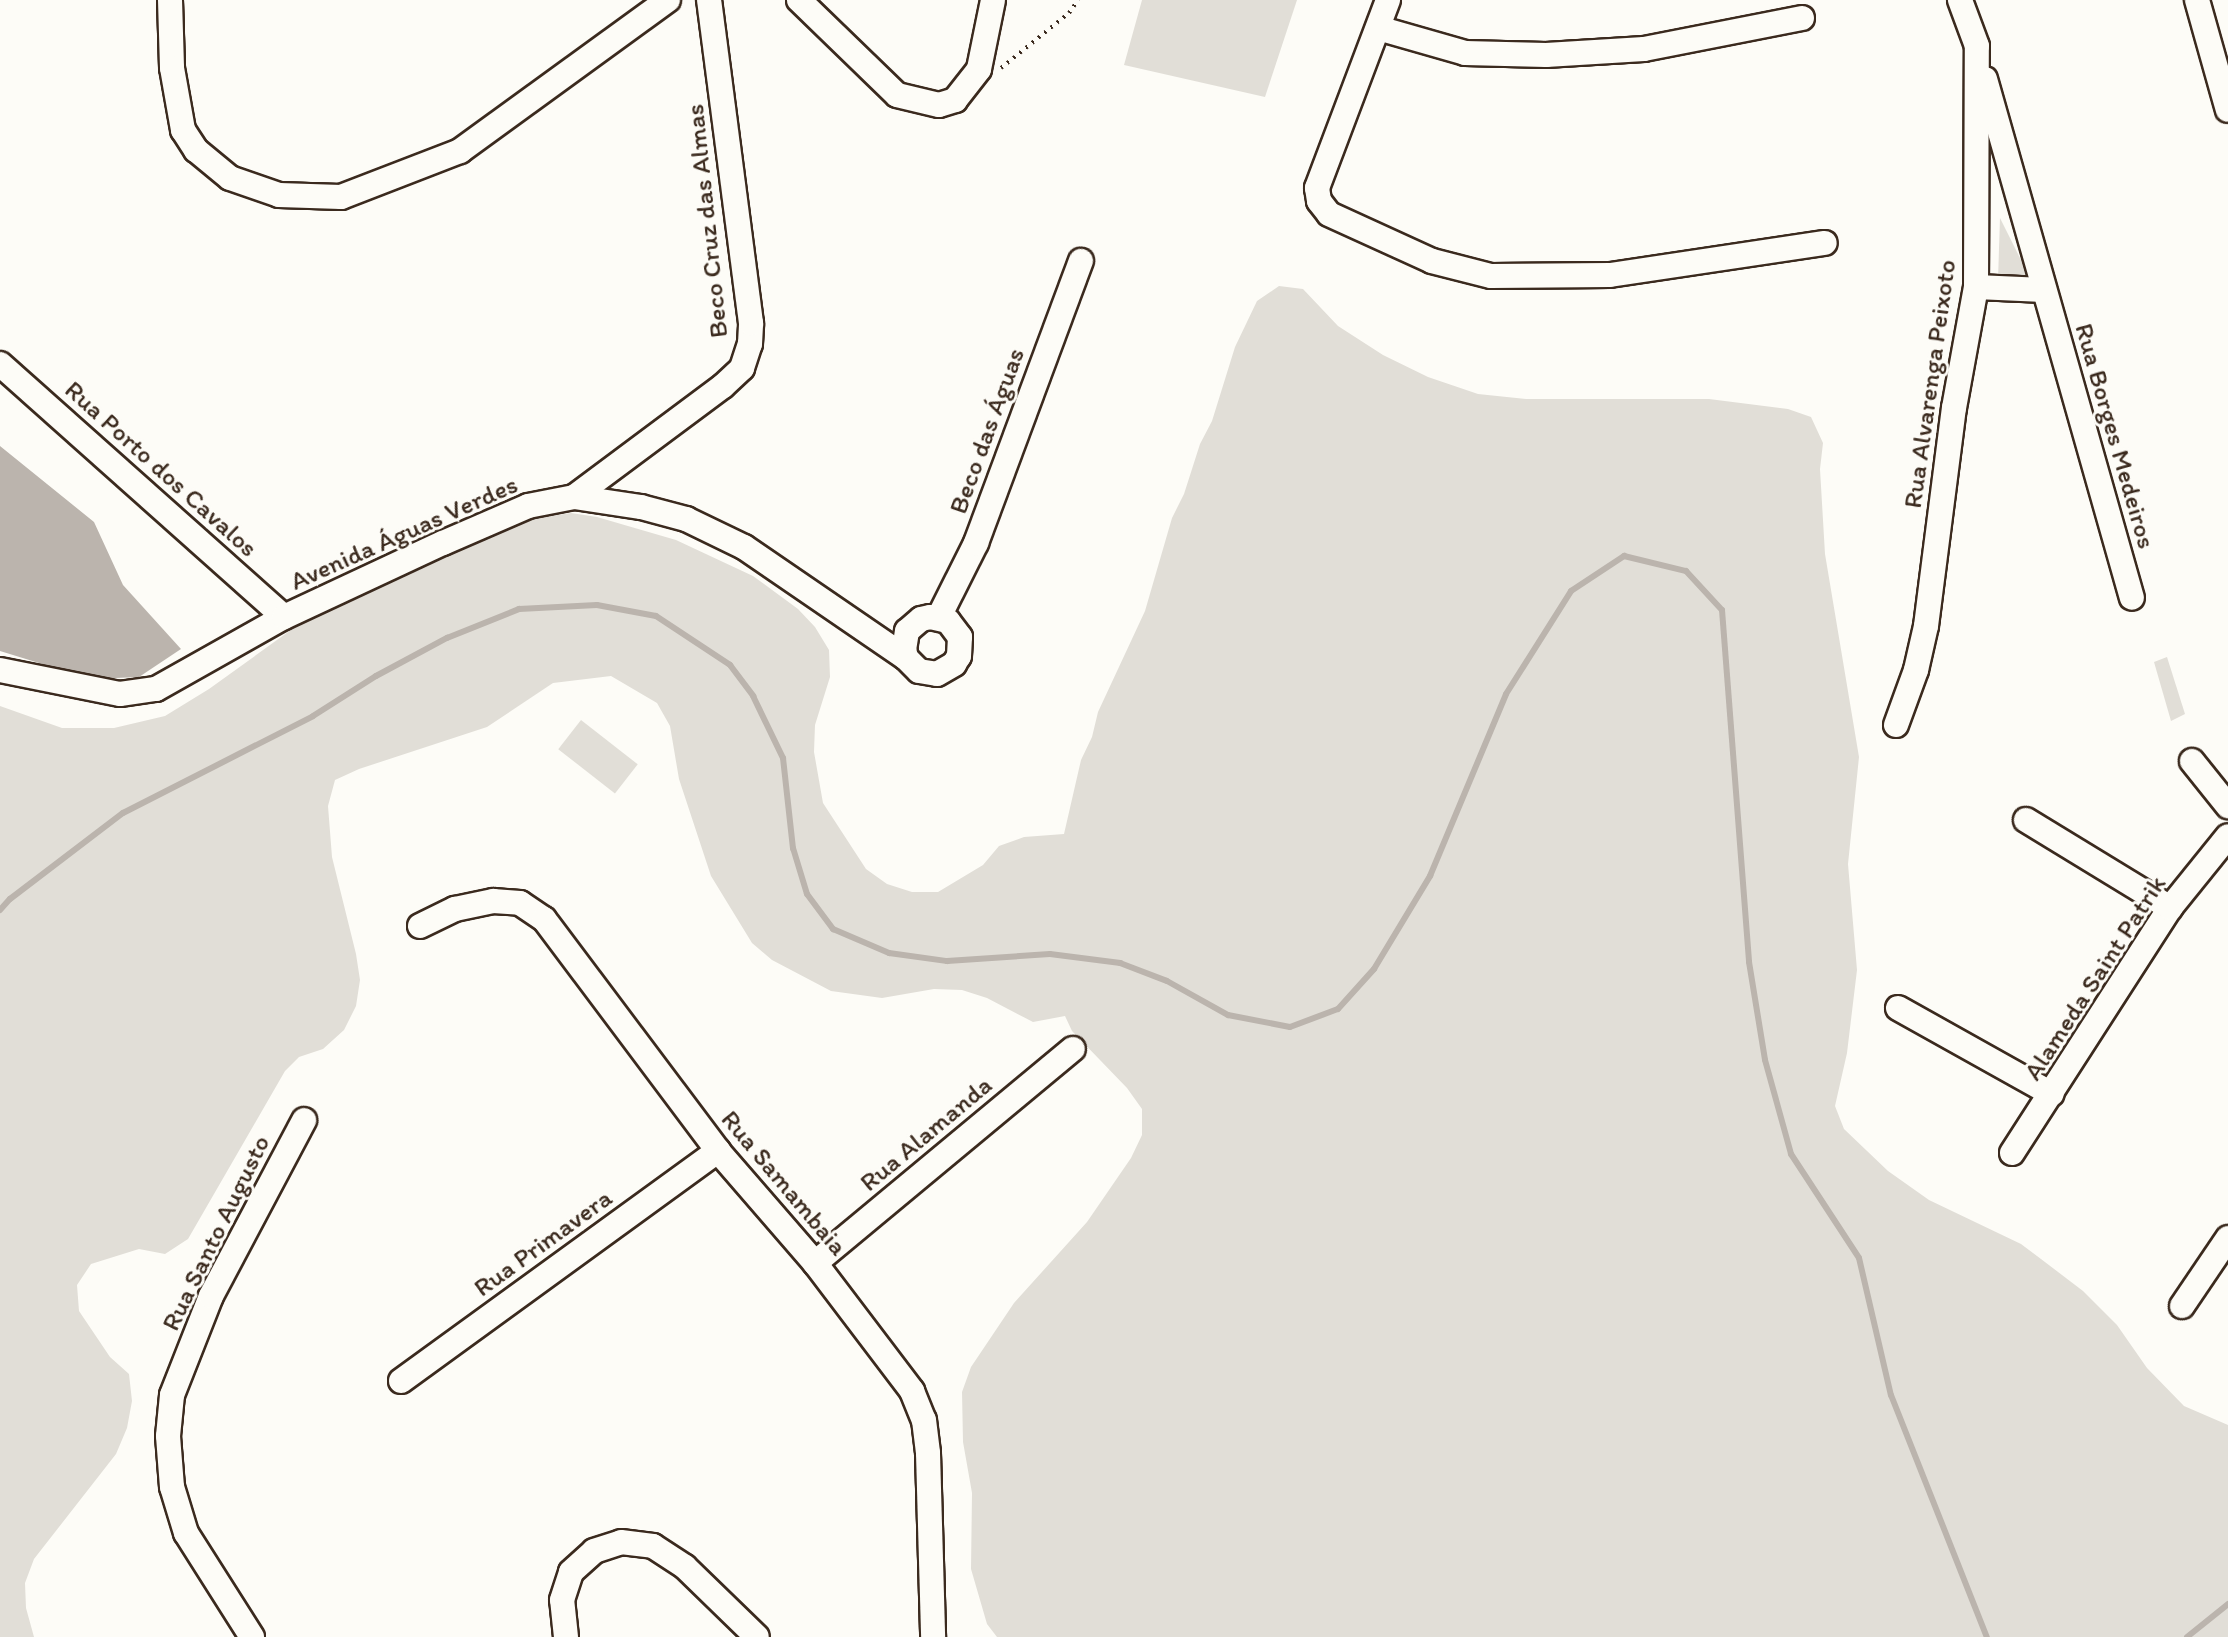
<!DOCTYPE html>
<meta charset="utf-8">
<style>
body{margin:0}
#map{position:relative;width:2228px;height:1637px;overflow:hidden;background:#fdfcf7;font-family:Itim,sans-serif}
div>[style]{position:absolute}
.green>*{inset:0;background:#e1ded7;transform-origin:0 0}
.water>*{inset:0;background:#bbb4ad}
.stream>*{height:6px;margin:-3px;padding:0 3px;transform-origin:3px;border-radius:3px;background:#bbb4ad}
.path>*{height:4px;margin-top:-2px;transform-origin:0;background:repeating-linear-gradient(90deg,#3b2a1e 0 2px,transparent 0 8px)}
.roads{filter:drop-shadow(2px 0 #3b2a1e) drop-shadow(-2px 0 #3b2a1e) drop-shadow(0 2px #3b2a1e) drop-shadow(0 -2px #3b2a1e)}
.minor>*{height:24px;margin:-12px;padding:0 12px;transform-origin:12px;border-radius:12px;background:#fdfcf7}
span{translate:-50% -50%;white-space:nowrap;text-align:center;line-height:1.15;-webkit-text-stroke:6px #fdfcf7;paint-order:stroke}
.street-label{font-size:26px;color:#3b2a1e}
</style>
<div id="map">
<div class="green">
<i style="clip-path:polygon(1142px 0,1297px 0,1265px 97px,1124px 65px)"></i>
<i style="clip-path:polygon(2000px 218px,2029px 276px,2026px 281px,1998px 280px)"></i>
<i style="clip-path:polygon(1279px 286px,1303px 289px,1338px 326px,1383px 355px,1428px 377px,1478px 394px,1526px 399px,1709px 399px,1788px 409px,1811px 417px,1823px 443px,1820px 469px,1825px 554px,1859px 757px,1848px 864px,1857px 970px,1847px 1053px,1835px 1106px,1844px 1129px,1888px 1171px,1929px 1200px,2021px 1244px,2041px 1259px,2083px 1291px,2117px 1325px,2147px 1368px,2184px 1406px,2228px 1425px,2228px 1637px,997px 1637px,987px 1624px,971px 1569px,972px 1493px,963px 1442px,962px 1392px,971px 1367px,1014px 1303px,1087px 1222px,1131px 1158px,1142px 1135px,1142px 1109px,1127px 1088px,1072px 1031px,1065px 1016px,1033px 1022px,987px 998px,962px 990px,934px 989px,882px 998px,831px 991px,772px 960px,752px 943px,711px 876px,679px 779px,670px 726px,657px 703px,611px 676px,553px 683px,487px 727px,359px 769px,335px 780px,328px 806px,332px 857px,356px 954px,360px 980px,356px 1006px,344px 1030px,323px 1049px,299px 1057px,285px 1071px,188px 1239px,165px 1254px,139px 1249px,91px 1264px,77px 1285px,79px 1311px,110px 1357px,129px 1374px,132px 1401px,127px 1428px,116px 1454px,34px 1559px,25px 1583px,26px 1608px,34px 1637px,0 1637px,0 706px,62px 728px,114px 728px,165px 716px,209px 689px,320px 609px,486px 534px,538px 518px,571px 513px,597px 517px,676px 540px,753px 576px,798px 609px,815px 627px,829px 650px,830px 677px,815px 725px,814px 752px,823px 803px,866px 869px,887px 884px,912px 892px,938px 892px,983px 865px,999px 846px,1024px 837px,1064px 834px,1081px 760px,1092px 737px,1098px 712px,1145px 611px,1172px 518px,1184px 494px,1200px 444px,1212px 421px,1235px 347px,1257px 301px)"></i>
<i style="clip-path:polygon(2167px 657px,2185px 714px,2171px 721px,2154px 662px)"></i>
<i style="left:581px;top:720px;width:72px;height:37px;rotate:38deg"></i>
</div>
<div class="water">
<i style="clip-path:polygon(0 446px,94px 522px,123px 585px,181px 649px,139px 677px,91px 679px,0 651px)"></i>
</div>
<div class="stream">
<i style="left:0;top:910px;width:15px;rotate:-48deg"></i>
<i style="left:10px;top:899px;width:142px;rotate:-37.3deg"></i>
<i style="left:123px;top:813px;width:213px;rotate:-27deg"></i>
<i style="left:313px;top:716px;width:75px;rotate:-32.4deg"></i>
<i style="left:376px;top:676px;width:81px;rotate:-28.2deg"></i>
<i style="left:447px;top:638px;width:78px;rotate:-21.9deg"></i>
<i style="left:519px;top:609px;width:78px;rotate:-2.9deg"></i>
<i style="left:597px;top:605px;width:60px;rotate:10.6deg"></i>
<i style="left:656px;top:616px;width:89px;rotate:33.5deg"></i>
<i style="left:730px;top:665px;width:39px;rotate:53deg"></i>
<i style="left:753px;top:696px;width:69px;rotate:64.2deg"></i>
<i style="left:783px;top:758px;width:91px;rotate:83.7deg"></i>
<i style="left:793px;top:848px;width:48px;rotate:73.1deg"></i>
<i style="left:807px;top:894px;width:44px;rotate:53.4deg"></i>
<i style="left:833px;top:929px;width:61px;rotate:23.2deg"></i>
<i style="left:889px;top:953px;width:59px;rotate:7.9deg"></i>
<i style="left:947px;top:961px;width:103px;rotate:-3.9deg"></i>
<i style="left:1050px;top:954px;width:71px;rotate:7.3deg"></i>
<i style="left:1120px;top:963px;width:50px;rotate:21deg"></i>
<i style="left:1167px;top:981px;width:70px;rotate:29.1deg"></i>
<i style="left:1228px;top:1015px;width:63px;rotate:11deg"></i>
<i style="left:1290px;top:1027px;width:51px;rotate:-20.6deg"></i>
<i style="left:1338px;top:1009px;width:54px;rotate:-48deg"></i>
<i style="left:1374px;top:969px;width:109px;rotate:-58.9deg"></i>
<i style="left:1430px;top:876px;width:197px;rotate:-67.3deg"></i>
<i style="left:1506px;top:694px;width:122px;rotate:-57.7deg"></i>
<i style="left:1571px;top:591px;width:64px;rotate:-33.4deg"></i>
<i style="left:1624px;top:556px;width:64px;rotate:13.6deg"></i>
<i style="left:1686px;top:571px;width:53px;rotate:47.3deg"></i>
<i style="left:1722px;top:610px;width:353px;rotate:85.6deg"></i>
<i style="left:1749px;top:962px;width:99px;rotate:80.7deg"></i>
<i style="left:1765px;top:1060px;width:98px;rotate:74.5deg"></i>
<i style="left:1791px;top:1154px;width:124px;rotate:56.8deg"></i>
<i style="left:1859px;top:1258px;width:141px;rotate:76.9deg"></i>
<i style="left:1891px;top:1395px;width:260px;rotate:68.4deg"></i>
<i style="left:2187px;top:1637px;width:53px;rotate:-38.8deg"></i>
</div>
<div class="path">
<i style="left:1001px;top:68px;width:87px;rotate:-39deg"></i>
<i style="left:1069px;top:13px;width:16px;rotate:-55deg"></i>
</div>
<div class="roads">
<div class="minor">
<i style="left:170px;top:0;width:68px;rotate:88.3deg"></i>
<i style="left:172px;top:68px;width:63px;rotate:79.9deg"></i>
<i style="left:183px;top:130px;width:24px;rotate:57deg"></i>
<i style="left:196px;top:150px;width:44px;rotate:39.5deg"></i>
<i style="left:230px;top:178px;width:52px;rotate:19.1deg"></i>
<i style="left:279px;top:195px;width:62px;rotate:1.8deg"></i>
<i style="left:341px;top:197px;width:128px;rotate:-21.1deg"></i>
<i style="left:460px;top:151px;width:257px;rotate:-36deg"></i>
<i style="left:799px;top:0;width:136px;rotate:44.1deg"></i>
<i style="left:897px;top:95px;width:43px;rotate:13.4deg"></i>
<i style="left:939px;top:105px;width:17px;rotate:-17deg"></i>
<i style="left:955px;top:100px;width:39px;rotate:-52deg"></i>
<i style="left:979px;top:69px;width:70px;rotate:-78.5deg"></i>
<i style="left:1388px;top:0;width:201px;rotate:110.7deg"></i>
<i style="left:1317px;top:188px;width:13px;rotate:81deg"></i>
<i style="left:1319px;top:201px;width:16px;rotate:52deg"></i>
<i style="left:1329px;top:214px;width:113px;rotate:24.5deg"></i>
<i style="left:1432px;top:261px;width:61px;rotate:14.3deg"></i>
<i style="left:1491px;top:276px;width:119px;rotate:-0.5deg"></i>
<i style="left:1610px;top:275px;width:217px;rotate:-8.5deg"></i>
<i style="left:2197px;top:0;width:114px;rotate:74.3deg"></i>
<i style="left:1378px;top:28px;width:91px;rotate:16deg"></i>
<i style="left:1465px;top:53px;width:81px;rotate:1.4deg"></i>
<i style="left:1546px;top:55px;width:98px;rotate:-3.5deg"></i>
<i style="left:1644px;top:49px;width:161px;rotate:-11.1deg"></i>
<i style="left:1985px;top:79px;width:539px;rotate:74.19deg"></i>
<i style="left:1976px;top:287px;width:68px;rotate:2.5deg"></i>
<i style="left:0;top:364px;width:380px;rotate:41.7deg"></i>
<i style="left:574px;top:497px;width:186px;rotate:-36.7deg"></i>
<i style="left:723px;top:386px;width:26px;rotate:-43deg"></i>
<i style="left:742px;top:368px;width:25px;rotate:-72deg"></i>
<i style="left:750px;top:344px;width:21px;rotate:-87deg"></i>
<i style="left:751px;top:323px;width:326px;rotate:-97.4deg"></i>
<i style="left:939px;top:617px;width:83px;rotate:-63.4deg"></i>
<i style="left:976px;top:543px;width:301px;rotate:-69.6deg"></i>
<i style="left:0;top:670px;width:122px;rotate:11.3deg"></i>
<i style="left:120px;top:694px;width:36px;rotate:-8deg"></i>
<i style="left:156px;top:689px;width:147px;rotate:-29.4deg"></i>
<i style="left:284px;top:617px;width:175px;rotate:-25deg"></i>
<i style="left:443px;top:543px;width:93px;rotate:-23.5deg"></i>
<i style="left:528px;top:506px;width:47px;rotate:-11.1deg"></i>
<i style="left:574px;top:497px;width:68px;rotate:8.5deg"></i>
<i style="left:641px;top:507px;width:47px;rotate:14.9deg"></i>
<i style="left:686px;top:519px;width:64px;rotate:25.8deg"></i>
<i style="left:744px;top:547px;width:196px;rotate:34.4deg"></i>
<i style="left:906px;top:658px;width:18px;rotate:45deg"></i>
<i style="left:919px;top:671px;width:18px;rotate:9deg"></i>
<i style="left:937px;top:674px;width:20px;rotate:-30deg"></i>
<i style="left:954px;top:664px;width:9px;rotate:-58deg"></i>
<i style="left:959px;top:656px;width:19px;rotate:-87deg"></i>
<i style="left:960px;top:637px;width:20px;rotate:-127deg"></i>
<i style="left:948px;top:621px;width:18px;rotate:-167deg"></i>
<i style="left:930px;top:617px;width:9px;rotate:167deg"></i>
<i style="left:921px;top:619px;width:18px;rotate:139deg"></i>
<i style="left:907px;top:631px;width:18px;rotate:99deg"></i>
<i style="left:904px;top:649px;width:9px;rotate:77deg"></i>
<i style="left:1896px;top:725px;width:59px;rotate:-70deg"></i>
<i style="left:1916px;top:670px;width:45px;rotate:-77.2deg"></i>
<i style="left:1926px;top:626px;width:220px;rotate:-82.7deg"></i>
<i style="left:1954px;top:408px;width:123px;rotate:-79.7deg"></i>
<i style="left:1976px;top:287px;width:241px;rotate:-89.8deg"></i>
<i style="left:1977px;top:46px;width:49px;rotate:-110.3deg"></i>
<i style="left:2192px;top:761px;width:58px;rotate:51.3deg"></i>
<i style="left:2026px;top:820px;width:169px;rotate:31.4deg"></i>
<i style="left:420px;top:926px;width:39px;rotate:-26deg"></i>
<i style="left:455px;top:909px;width:39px;rotate:-12deg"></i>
<i style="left:493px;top:901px;width:27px;rotate:4deg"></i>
<i style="left:520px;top:903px;width:29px;rotate:34deg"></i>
<i style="left:544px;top:919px;width:290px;rotate:53.1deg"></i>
<i style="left:718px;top:1151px;width:148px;rotate:49.1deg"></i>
<i style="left:815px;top:1263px;width:161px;rotate:52.8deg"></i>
<i style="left:912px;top:1391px;width:31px;rotate:68deg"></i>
<i style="left:924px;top:1420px;width:33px;rotate:83deg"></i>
<i style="left:928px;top:1453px;width:184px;rotate:88.4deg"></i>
<i style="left:1898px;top:1008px;width:176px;rotate:29.2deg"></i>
<i style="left:2012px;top:1153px;width:292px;rotate:-57.2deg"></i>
<i style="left:2170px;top:908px;width:92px;rotate:-51.1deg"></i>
<i style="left:815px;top:1263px;width:335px;rotate:-39.7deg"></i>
<i style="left:2182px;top:1306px;width:82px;rotate:-55.9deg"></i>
<i style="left:401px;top:1381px;width:392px;rotate:-36deg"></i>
<i style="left:252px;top:1637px;width:123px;rotate:-122.4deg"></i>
<i style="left:186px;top:1533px;width:48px;rotate:-106.9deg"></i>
<i style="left:172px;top:1487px;width:51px;rotate:-94.5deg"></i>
<i style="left:168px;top:1436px;width:41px;rotate:-84.4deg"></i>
<i style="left:172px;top:1395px;width:106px;rotate:-68.5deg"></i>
<i style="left:211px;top:1296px;width:199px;rotate:-62.1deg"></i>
<i style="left:566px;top:1637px;width:37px;rotate:-96deg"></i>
<i style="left:562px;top:1600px;width:29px;rotate:-72deg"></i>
<i style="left:571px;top:1572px;width:31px;rotate:-42deg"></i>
<i style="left:594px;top:1551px;width:28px;rotate:-18deg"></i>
<i style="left:621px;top:1542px;width:32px;rotate:7deg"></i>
<i style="left:653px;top:1546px;width:38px;rotate:33deg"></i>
<i style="left:685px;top:1567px;width:100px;rotate:44.2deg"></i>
</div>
</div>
<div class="street-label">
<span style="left:707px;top:221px;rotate:-96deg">Beco Cruz das Almas</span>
<span style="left:1930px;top:384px;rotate:-82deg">Rua Alvarenga Peixoto</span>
<span style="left:987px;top:431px;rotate:-70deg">Beco das Águas</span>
<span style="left:2115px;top:436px;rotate:74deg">Rua Borges Medeiros</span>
<span style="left:161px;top:469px;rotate:42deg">Rua Porto dos Cavalos</span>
<span style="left:404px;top:533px;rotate:-24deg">Avenida Águas Verdes</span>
<span style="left:2095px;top:978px;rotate:-57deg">Alameda Saint Patrik</span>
<span style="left:926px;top:1134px;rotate:-40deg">Rua Alamanda</span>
<span style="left:784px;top:1183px;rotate:50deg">Rua Samambaia</span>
<span style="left:216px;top:1233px;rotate:-64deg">Rua Santo Augusto</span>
<span style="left:543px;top:1243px;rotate:-36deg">Rua Primavera</span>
</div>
</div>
